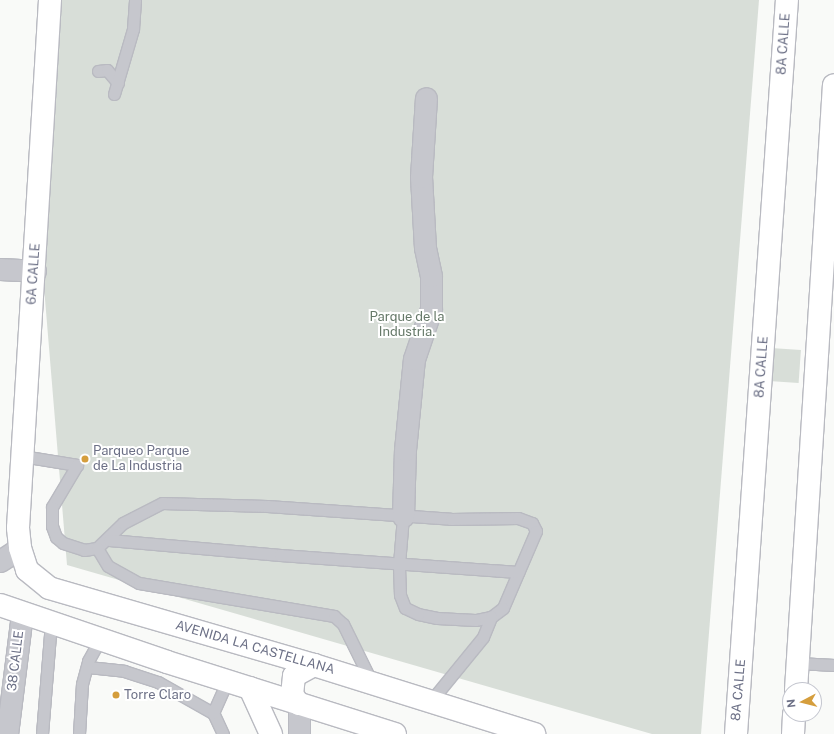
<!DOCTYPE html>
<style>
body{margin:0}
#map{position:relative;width:834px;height:734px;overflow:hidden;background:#f9faf8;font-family:"Public Sans",sans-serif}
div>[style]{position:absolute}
.green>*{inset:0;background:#d8ded8;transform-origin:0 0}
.roads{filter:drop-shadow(1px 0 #b9bac1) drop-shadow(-1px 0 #b9bac1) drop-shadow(0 1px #b9bac1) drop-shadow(0 -1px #b9bac1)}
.lane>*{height:11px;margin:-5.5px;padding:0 5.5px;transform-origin:5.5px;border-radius:5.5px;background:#c6c7cd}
.street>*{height:21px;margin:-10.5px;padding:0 10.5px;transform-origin:10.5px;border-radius:10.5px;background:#c6c7cd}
.secondary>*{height:22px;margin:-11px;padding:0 11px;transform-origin:11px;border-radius:11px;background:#fff}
.dots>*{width:11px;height:11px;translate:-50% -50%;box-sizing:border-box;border:2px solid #fff;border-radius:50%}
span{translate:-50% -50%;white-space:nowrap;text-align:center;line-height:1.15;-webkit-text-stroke:4px #fff;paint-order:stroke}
.street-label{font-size:13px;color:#6c7086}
.park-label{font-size:13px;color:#667969}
.poi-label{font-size:13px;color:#6c7086}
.left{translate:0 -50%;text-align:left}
.north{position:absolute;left:782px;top:682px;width:40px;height:40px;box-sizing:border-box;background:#fff;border:1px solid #c4c6cf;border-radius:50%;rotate:263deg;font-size:11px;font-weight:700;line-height:16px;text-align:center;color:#6c7086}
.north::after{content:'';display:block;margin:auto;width:14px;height:18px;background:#d59e3d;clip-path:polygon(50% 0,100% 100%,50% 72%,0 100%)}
</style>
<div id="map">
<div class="green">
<i style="clip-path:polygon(61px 0,759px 0,701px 734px,652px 734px,67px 565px,43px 275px)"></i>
<i style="left:771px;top:348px;width:30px;height:33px;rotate:4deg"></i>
</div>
<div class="roads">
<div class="lane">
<i style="left:98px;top:71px;width:9px;rotate:-6deg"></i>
<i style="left:107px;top:70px;width:17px;rotate:50deg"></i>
<i style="left:114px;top:94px;width:68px;rotate:-73.7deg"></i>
<i style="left:133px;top:29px;width:29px;rotate:-86deg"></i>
<i style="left:22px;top:456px;width:56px;rotate:9.3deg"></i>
<i style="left:77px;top:465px;width:49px;rotate:120.8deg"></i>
<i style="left:52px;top:507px;width:19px;rotate:90deg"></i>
<i style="left:52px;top:526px;width:12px;rotate:70deg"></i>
<i style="left:56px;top:537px;width:9px;rotate:41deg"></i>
<i style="left:63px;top:543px;width:22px;rotate:18deg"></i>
<i style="left:84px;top:550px;width:13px;rotate:-9deg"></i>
<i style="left:97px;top:548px;width:36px;rotate:-44deg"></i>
<i style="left:123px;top:523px;width:44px;rotate:-27.1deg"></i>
<i style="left:162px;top:503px;width:105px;rotate:1.6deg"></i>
<i style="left:267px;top:506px;width:184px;rotate:4deg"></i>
<i style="left:451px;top:519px;width:67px;rotate:-0.9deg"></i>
<i style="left:518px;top:518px;width:15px;rotate:20deg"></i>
<i style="left:532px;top:523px;width:9px;rotate:63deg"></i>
<i style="left:536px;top:531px;width:84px;rotate:113.2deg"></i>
<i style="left:503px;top:608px;width:15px;rotate:143deg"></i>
<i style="left:491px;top:617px;width:16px;rotate:169deg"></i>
<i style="left:475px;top:620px;width:38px;rotate:-177deg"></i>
<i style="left:437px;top:618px;width:19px;rotate:-168deg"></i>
<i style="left:418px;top:614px;width:14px;rotate:-155deg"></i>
<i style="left:405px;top:608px;width:14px;rotate:-111deg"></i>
<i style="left:400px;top:595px;width:31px;rotate:-92deg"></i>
<i style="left:399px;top:564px;width:48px;rotate:-85.2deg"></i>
<i style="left:109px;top:540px;width:172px;rotate:5deg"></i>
<i style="left:280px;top:555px;width:239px;rotate:4.1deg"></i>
<i style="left:97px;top:548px;width:21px;rotate:59deg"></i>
<i style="left:108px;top:566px;width:35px;rotate:29deg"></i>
<i style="left:139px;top:583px;width:198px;rotate:9.6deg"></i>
<i style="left:334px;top:616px;width:12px;rotate:42deg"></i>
<i style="left:343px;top:624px;width:66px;rotate:63.8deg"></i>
<i style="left:798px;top:663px;width:36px;rotate:3deg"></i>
<i style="left:88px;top:667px;width:36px;rotate:6deg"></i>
<i style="left:124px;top:671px;width:36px;rotate:18deg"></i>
<i style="left:158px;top:682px;width:63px;rotate:29.4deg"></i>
<i style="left:430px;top:702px;width:84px;rotate:-50.8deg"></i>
<i style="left:483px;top:637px;width:22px;rotate:-68deg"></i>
<i style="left:42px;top:734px;width:112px;rotate:-85.4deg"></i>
<i style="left:79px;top:734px;width:50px;rotate:-86.6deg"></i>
<i style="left:82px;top:684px;width:24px;rotate:-75deg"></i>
<i style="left:88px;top:661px;width:25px;rotate:-61deg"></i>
<i style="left:223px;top:734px;width:23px;rotate:-115deg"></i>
<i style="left:213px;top:713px;width:35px;rotate:-66deg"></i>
</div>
<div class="street">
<i style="left:0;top:269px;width:35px;rotate:3deg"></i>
<i style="left:403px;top:516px;width:66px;rotate:-88.3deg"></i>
<i style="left:405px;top:450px;width:91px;rotate:-84.4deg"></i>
<i style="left:414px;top:359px;width:53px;rotate:-71.2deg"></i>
<i style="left:431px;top:309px;width:33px;rotate:-90deg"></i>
<i style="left:431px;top:276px;width:29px;rotate:-102deg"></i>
<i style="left:425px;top:248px;width:71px;rotate:-93.2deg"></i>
<i style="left:421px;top:177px;width:79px;rotate:-86.4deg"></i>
<i style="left:0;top:561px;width:24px;rotate:-33deg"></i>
<i style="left:7px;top:734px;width:122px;rotate:-82.9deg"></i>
<i style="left:299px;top:734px;width:30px;rotate:-90deg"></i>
</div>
<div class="secondary">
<i style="left:50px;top:0;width:529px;rotate:93.47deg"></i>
<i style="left:18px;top:528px;width:20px;rotate:84deg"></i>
<i style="left:20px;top:548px;width:23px;rotate:72deg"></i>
<i style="left:27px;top:570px;width:28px;rotate:39deg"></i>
<i style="left:49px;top:588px;width:276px;rotate:16.2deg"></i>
<i style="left:314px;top:665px;width:231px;rotate:17.4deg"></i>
<i style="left:0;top:605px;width:176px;rotate:18.8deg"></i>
<i style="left:167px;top:662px;width:239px;rotate:17.5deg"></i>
<i style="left:250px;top:688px;width:51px;rotate:65.5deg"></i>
<i style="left:796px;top:690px;width:606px;rotate:-86.41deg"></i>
<i style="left:299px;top:704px;width:11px;rotate:-128deg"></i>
<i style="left:292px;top:695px;width:19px;rotate:-84deg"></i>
<i style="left:294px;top:676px;width:23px;rotate:-29deg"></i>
<i style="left:736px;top:734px;width:736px;rotate:-86.03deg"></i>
<i style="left:793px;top:734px;width:20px;rotate:-87deg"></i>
</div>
</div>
<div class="dots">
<i style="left:85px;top:459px;background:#d59e3d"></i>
<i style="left:116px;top:695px;background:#d59e3d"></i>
</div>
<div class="street-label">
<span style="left:784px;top:44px;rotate:-86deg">8A CALLE</span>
<span style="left:34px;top:274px;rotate:-86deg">6A CALLE</span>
<span style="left:762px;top:367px;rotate:-86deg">8A CALLE</span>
<span style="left:255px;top:648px;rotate:16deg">AVENIDA LA CASTELLANA</span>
<span style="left:16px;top:661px;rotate:-83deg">38 CALLE</span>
<span style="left:739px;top:690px;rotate:-85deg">8A CALLE</span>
</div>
<div class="park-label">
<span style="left:407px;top:325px">Parque de la<br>Industria.</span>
</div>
<div class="poi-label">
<span class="left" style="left:93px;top:459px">Parqueo Parque<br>de La Industria</span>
<span class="left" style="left:124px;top:695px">Torre Claro</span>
</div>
<div class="north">N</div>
</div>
